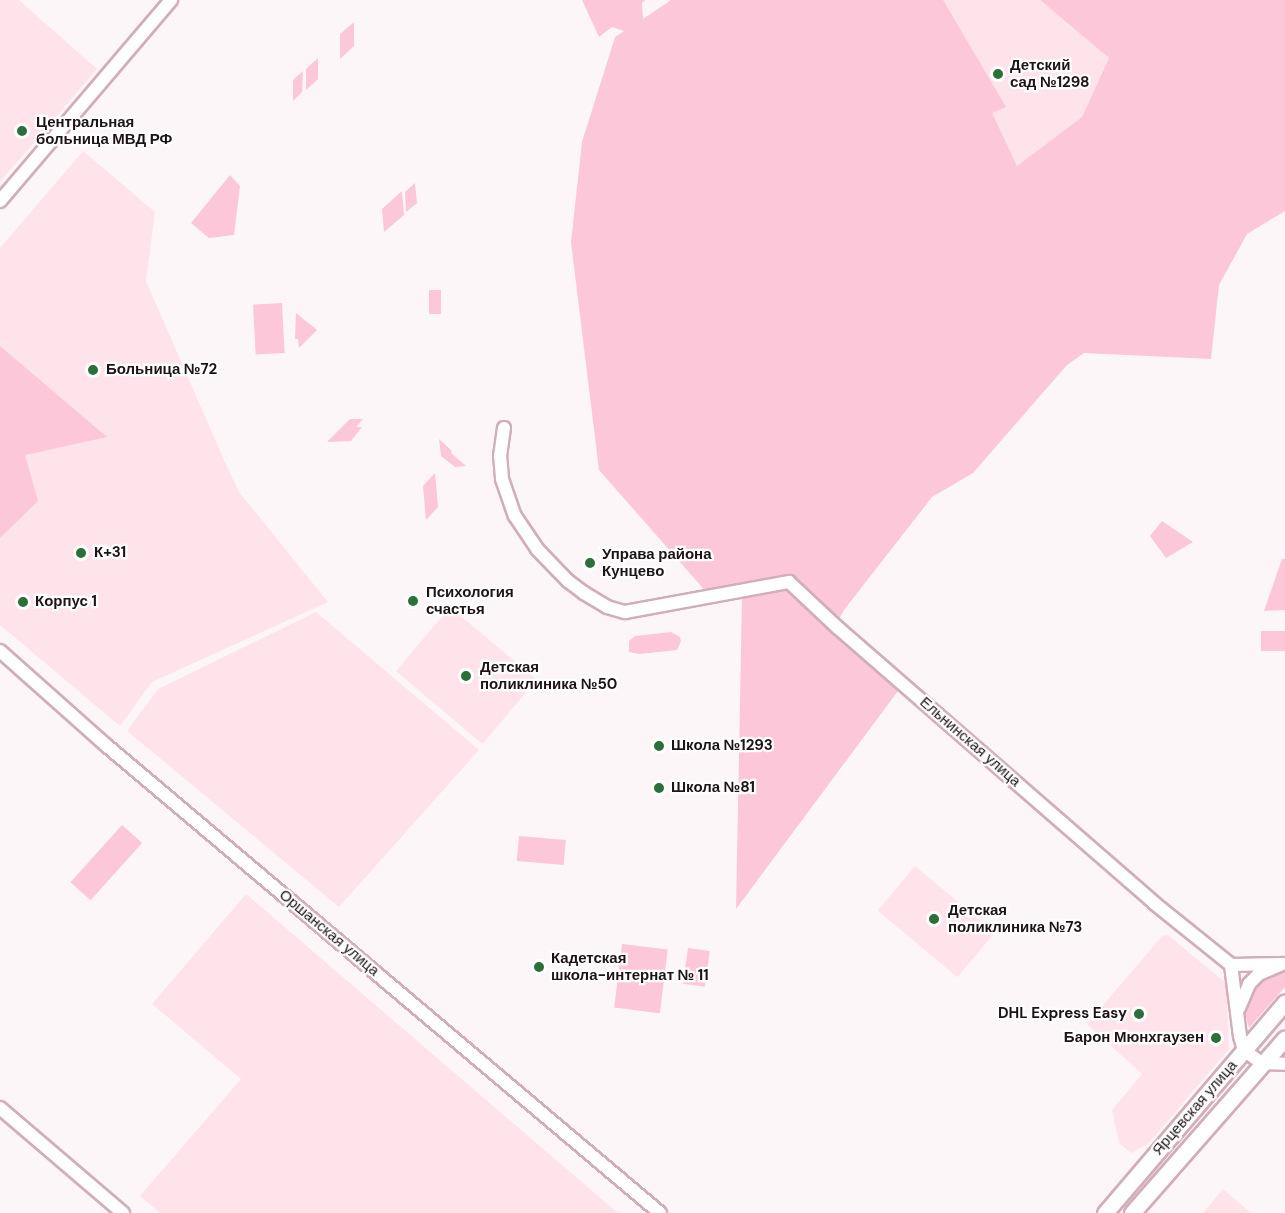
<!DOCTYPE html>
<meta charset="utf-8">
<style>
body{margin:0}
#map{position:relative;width:1285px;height:1213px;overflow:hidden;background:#fdf6f8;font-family:"DM Sans",sans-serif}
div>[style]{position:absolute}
.built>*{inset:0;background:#fee3eb;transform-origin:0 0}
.green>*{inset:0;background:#fcc7d8;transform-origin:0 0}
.roads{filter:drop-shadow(2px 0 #d1aeb9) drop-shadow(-2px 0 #d1aeb9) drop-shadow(0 2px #d1aeb9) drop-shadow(0 -2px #d1aeb9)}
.minor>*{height:12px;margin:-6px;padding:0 6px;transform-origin:6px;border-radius:6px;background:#fff}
.major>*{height:15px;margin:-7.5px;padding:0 7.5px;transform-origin:7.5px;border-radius:7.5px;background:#fff}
.dots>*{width:16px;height:16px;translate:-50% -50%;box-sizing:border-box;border:3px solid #fff;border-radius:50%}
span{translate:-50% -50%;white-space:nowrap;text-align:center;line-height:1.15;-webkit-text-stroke:4.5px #fff;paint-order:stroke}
.poi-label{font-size:15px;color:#1f1317;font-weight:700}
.left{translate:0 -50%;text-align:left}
.right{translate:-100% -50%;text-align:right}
.street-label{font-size:15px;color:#1f1317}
</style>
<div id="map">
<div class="built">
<i style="clip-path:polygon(0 0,19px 0,97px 69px,0 182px)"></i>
<i style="clip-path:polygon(695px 0,1040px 0,1109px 58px,1082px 117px,1017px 166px)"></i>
<i style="clip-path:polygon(83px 151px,155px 212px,146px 281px,224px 460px,239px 492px,328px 602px,152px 682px,120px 726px,0 625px,0 248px)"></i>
<i style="left:450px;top:607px;width:113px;height:84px;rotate:40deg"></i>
<i style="clip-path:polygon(316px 612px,479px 750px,339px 907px,127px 731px,158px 689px)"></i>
<i style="left:915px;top:866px;width:104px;height:58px;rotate:40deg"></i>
<i style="clip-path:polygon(246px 894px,457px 1075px,618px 1213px,160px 1213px,140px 1196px,241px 1079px,152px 1004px)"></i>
<i style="clip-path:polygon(1168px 935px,1226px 983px,1229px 1049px,1148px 1144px,1131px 1153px,1119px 1143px,1112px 1110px,1142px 1074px,1087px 1024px,1162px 936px)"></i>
<i style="clip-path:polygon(1223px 1189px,1251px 1213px,1203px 1213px)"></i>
</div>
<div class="green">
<i style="clip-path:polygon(582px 0,645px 0,642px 3px,643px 19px,671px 0,943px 0,1006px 107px,992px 113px,1017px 166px,1082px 117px,1109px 58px,1040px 0,1285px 0,1285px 211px,1247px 234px,1219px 285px,1211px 359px,1084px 353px,1067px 365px,973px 473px,932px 497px,844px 610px,834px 628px,901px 687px,736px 909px,742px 599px,710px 603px,709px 595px,599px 470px,571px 242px,582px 142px,615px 37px,624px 31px,612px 27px,599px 37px)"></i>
<i style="clip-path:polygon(354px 22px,354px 46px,340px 59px,340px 34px)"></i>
<i style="clip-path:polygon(318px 58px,318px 79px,306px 90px,306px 69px)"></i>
<i style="clip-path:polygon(303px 71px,302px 92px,293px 101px,293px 80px)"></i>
<i style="clip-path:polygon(230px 175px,240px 186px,234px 235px,209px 238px,191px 223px)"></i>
<i style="clip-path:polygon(415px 183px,417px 203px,406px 212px,405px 192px)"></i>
<i style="clip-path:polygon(402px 191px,404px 215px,384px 232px,382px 209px)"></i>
<i style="left:429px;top:290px;width:12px;height:24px"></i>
<i style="left:282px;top:303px;width:50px;height:29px;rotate:87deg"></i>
<i style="clip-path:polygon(296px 313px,317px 330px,299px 348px,298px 339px,295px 339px)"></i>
<i style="clip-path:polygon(0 346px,107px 437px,25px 455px,38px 501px,0 538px)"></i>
<i style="clip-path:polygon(350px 419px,363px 419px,356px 427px,362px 427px,351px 441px,327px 442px)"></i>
<i style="clip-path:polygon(439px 439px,451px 450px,452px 454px,466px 466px,455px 467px,441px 456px)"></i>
<i style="clip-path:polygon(435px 473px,438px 507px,426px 520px,423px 486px)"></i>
<i style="clip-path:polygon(1162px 521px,1193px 542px,1166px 558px,1150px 536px)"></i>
<i style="clip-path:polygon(1282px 559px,1285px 559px,1285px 610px,1264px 611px)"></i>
<i style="left:1285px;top:631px;width:20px;height:24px;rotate:90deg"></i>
<i style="clip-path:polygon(671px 632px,680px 637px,681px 641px,677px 650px,639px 654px,629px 652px,629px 641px,635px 636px)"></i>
<i style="left:122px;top:825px;width:27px;height:77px;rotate:42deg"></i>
<i style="left:519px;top:836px;width:47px;height:25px;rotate:5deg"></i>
<i style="left:622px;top:944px;width:46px;height:64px;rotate:7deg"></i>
<i style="left:688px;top:948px;width:22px;height:36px;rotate:8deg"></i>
<i style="clip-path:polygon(1285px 972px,1285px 987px,1249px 1028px,1245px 1013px,1249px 994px,1267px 976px)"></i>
</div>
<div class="roads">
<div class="minor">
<i style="left:0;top:201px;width:264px;rotate:-49.6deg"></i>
<i style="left:504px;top:428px;width:27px;rotate:98deg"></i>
<i style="left:500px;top:455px;width:24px;rotate:85deg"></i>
<i style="left:502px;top:479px;width:39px;rotate:71deg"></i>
<i style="left:515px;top:516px;width:40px;rotate:56deg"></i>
<i style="left:537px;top:549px;width:45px;rotate:45.9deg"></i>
<i style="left:568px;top:581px;width:20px;rotate:37deg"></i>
<i style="left:584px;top:593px;width:27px;rotate:31deg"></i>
<i style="left:607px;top:607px;width:19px;rotate:16deg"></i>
<i style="left:625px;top:612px;width:167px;rotate:-10.4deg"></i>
<i style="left:789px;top:582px;width:67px;rotate:43.2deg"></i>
<i style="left:838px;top:628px;width:419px;rotate:41deg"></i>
<i style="left:1154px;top:903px;width:99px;rotate:38.8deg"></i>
<i style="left:0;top:651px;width:143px;rotate:41.6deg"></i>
<i style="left:107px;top:746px;width:724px;rotate:40.18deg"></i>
<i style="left:1231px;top:965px;width:72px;rotate:82.8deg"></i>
<i style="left:1240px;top:1036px;width:15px;rotate:74deg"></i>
<i style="left:1244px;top:1050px;width:21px;rotate:37deg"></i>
<i style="left:1261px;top:1063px;width:24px;rotate:2deg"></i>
<i style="left:1231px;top:965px;width:50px;rotate:-1.1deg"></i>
<i style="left:1239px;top:1008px;width:26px;rotate:-67deg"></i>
<i style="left:1249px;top:984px;width:14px;rotate:-45deg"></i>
<i style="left:1259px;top:974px;width:26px;rotate:-23deg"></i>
<i style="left:0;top:1108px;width:162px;rotate:40.5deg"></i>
</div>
<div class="major">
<i style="left:1105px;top:1213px;width:277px;rotate:-49.5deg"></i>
<i style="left:1132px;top:1213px;width:232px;rotate:-48.8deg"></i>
</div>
</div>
<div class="dots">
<i style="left:998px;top:74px;background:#2b6f3a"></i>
<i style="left:22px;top:131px;background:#2b6f3a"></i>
<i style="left:93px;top:370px;background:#2b6f3a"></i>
<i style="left:81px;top:553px;background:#2b6f3a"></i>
<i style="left:590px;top:563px;background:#2b6f3a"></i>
<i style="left:413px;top:601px;background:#2b6f3a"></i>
<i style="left:23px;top:602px;background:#2b6f3a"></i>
<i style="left:466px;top:676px;background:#2b6f3a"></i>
<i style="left:659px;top:746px;background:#2b6f3a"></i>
<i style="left:659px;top:788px;background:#2b6f3a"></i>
<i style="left:934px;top:919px;background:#2b6f3a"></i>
<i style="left:539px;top:967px;background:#2b6f3a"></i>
<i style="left:1139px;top:1014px;background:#2b6f3a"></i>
<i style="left:1216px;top:1038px;background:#2b6f3a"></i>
</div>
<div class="poi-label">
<span class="left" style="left:1010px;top:74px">Детский<br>сад №1298</span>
<span class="left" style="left:36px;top:131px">Центральная<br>больница МВД РФ</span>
<span class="left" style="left:106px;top:370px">Больница №72</span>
<span class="left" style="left:94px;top:553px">К+31</span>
<span class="left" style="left:602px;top:563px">Управа района<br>Кунцево</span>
<span class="left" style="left:426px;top:601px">Психология<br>счастья</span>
<span class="left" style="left:35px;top:602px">Корпус 1</span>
<span class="left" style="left:480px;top:676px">Детская<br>поликлиника №50</span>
<span class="left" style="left:671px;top:746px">Школа №1293</span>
<span class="left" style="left:671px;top:788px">Школа №81</span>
<span class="left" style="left:948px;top:919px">Детская<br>поликлиника №73</span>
<span class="left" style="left:551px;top:967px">Кадетская<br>школа-интернат № 11</span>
<span class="right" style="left:1127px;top:1014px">DHL Express Easy</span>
<span class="right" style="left:1204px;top:1038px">Барон Мюнхгаузен</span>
</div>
<div class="street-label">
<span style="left:970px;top:742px;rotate:41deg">Ельнинская улица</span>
<span style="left:329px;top:933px;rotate:40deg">Оршанская улица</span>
<span style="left:1195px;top:1108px;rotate:-49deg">Ярцевская улица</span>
</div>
</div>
